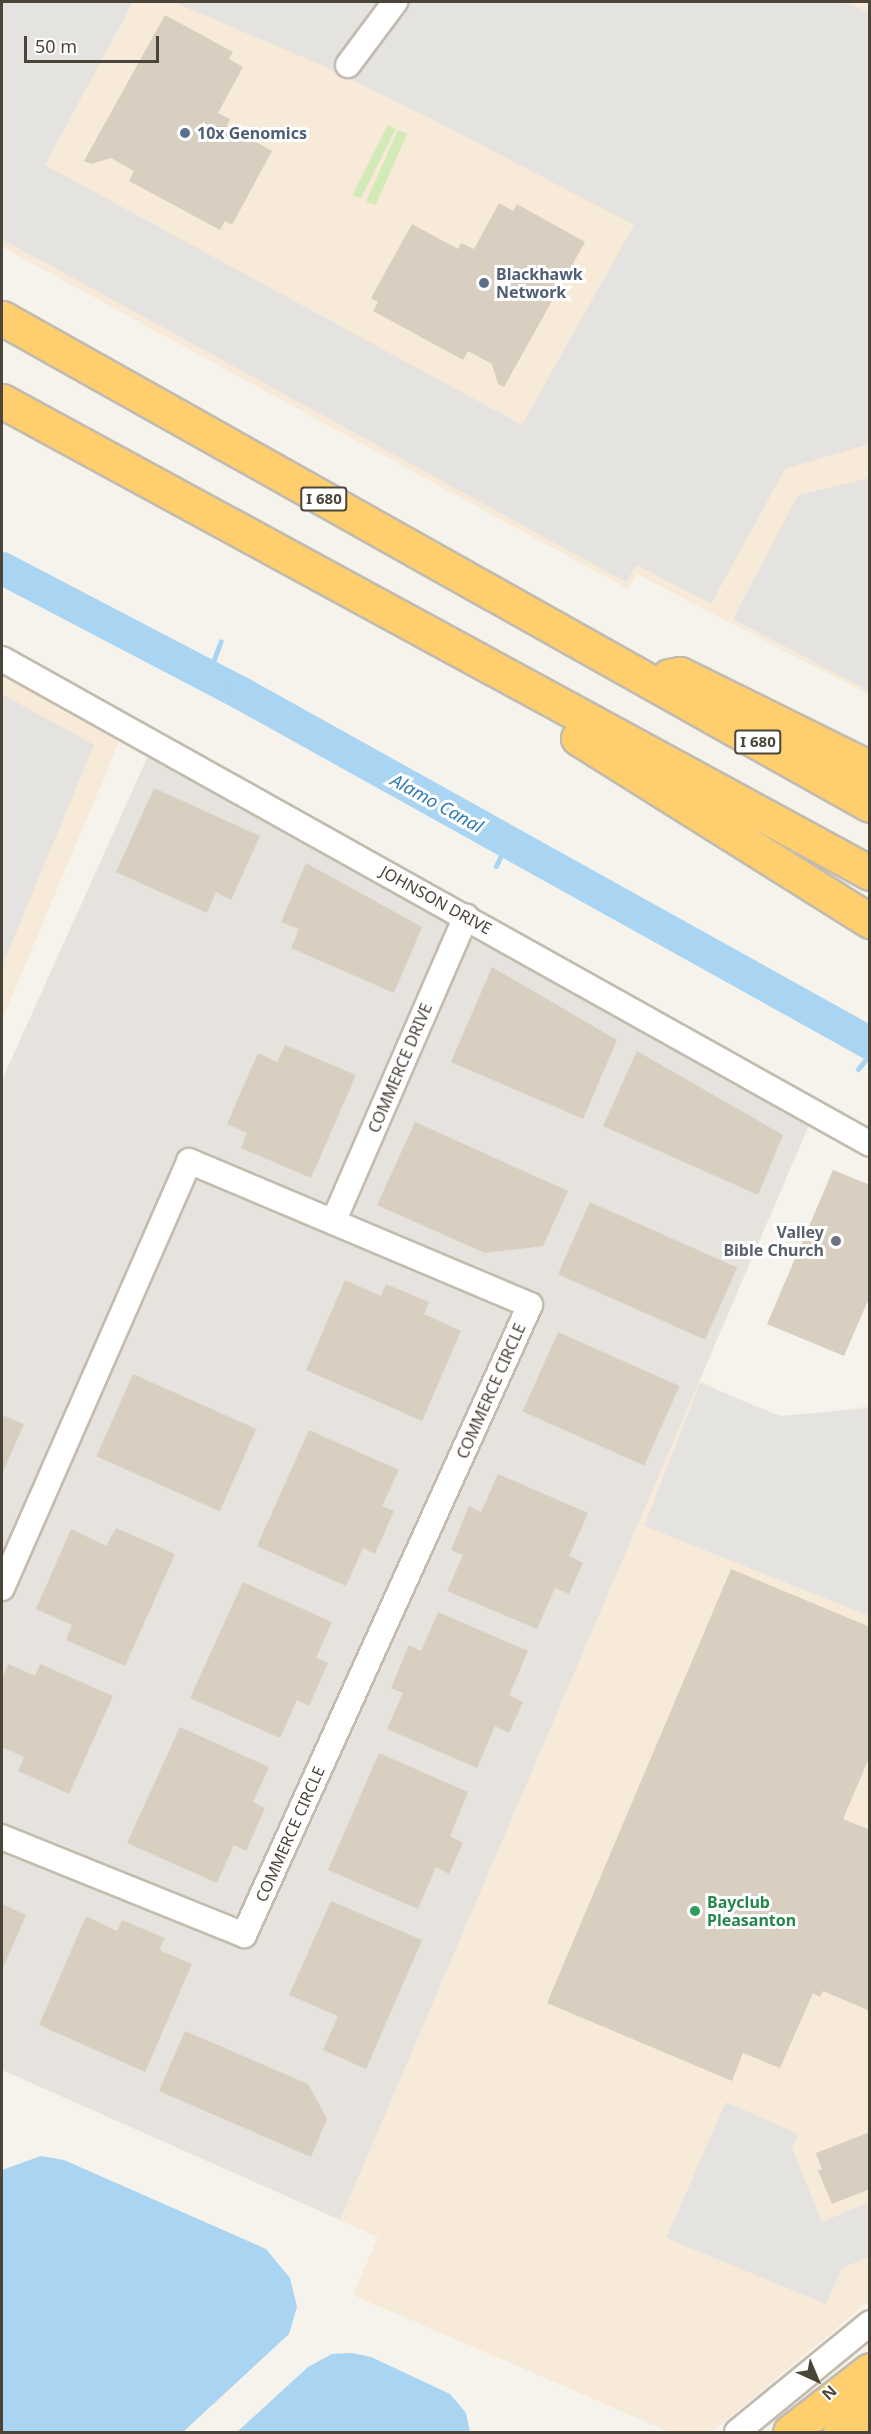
<!DOCTYPE html>
<style>
body{margin:0}
#map{position:relative;width:871px;height:2434px;overflow:hidden;background:#f6f3ec;font-family:"Noto Sans",sans-serif}
div>[style]{position:absolute}
.commercial>*{inset:0;background:#f7ead8}
.industrial>*{inset:0;background:#e6e2dd}
.green>*{inset:0;background:#d2eab5;transform-origin:0 0}
.parking>*{inset:0;background:#e5e3e0}
.water>*{inset:0;background:#a9d4f2}
.stream>*{height:5px;margin:-2.5px;padding:0 2.5px;transform-origin:2.5px;border-radius:2.5px;background:#a9d4f2}
.river>*{height:33px;margin:-16.5px;padding:0 16.5px;transform-origin:16.5px;border-radius:16.5px;background:#a9d4f2}
.building>*{inset:0;background:#d8cfc1;transform-origin:0 0}
.roads{filter:drop-shadow(2px 0 #c2bbae) drop-shadow(-2px 0 #c2bbae) drop-shadow(0 2px #c2bbae) drop-shadow(0 -2px #c2bbae)}
.minor>*{height:24px;margin:-12px;padding:0 12px;transform-origin:12px;border-radius:12px;background:#fff}
.highway>*{height:33px;margin:-16.5px;padding:0 16.5px;transform-origin:16.5px;border-radius:16.5px;background:#ffcf6e}
.dots>*{width:16px;height:16px;translate:-50% -50%;box-sizing:border-box;border:3px solid #fff;border-radius:50%}
span{translate:-50% -50%;white-space:nowrap;text-align:center;line-height:1.15;-webkit-text-stroke:6px #fff;paint-order:stroke}
.shield-label span{padding:2px 4px;background:#fff;border:2px solid;border-radius:4px;-webkit-text-stroke-width:0}
.shield-label{font-size:15px;color:#4b4439;font-weight:700}
.service-label{font-size:16px;color:#4e5e75;font-weight:700}
.left{translate:0 -50%;text-align:left}
.street-label{font-size:16px;color:#4b4439}
.worship-label{font-size:16px;color:#5b616d;font-weight:700}
.right{translate:-100% -50%;text-align:right}
.leisure-label{font-size:16px;color:#27864d;font-weight:700}
.water-label{font-size:18px;color:#2e7ab2;font-style:italic}
.frame{position:absolute;inset:0;border:3px solid #4b4439;pointer-events:none}
.north{position:absolute;left:787px;top:2350px;width:60px;height:60px;-webkit-text-stroke:4px #fff;paint-order:stroke;rotate:136deg;font-size:16px;font-weight:700;line-height:24px;text-align:center;color:#4b4439}
.north::after{content:'';display:block;margin:auto;width:21px;height:27px;background:#4b4439;clip-path:polygon(50% 0,100% 100%,50% 72%,0 100%)}
.scale{position:absolute;left:24px;top:36px;width:135px;height:27px;box-sizing:border-box;border:3px solid #4b4439;border-top:0;padding-left:8px;font-size:18px;line-height:21px;white-space:nowrap;color:#4b4439;-webkit-text-stroke:4px #fff;paint-order:stroke}
</style>
<div id="map">
<div class="commercial">
<i style="clip-path:polygon(2px 2px,869px 2px,869px 695px,637px 574px,628px 589px,2px 247px)"></i>
<i style="clip-path:polygon(2px 670px,122px 735px,2px 1020px)"></i>
<i style="clip-path:polygon(700px 1380px,778px 1420px,869px 1406px,869px 2301px,712px 2432px,670px 2432px,353px 2295px,378px 2237px,340px 2220px)"></i>
</div>
<div class="industrial">
<i style="clip-path:polygon(149px 754px,812px 1118px,340px 2220px,2px 2070px,2px 1080px)"></i>
</div>
<div class="green">
<i style="left:388px;top:125px;width:9px;height:78px;rotate:27deg"></i>
<i style="left:398px;top:130px;width:10px;height:78px;rotate:24deg"></i>
</div>
<div class="parking">
<i style="clip-path:polygon(2px 2px,133px 2px,45px 165px,522px 425px,634px 225px,432px 119px,319px 64px,173px 2px,843px 2px,869px 12px,869px 444px,785px 469px,711px 604px,637px 565px,626px 582px,2px 239px)"></i>
<i style="clip-path:polygon(869px 478px,870px 478px,869px 691px,733px 619px,798px 495px)"></i>
<i style="clip-path:polygon(2px 694px,94px 745px,2px 966px)"></i>
<i style="clip-path:polygon(700px 1383px,780px 1416px,869px 1408px,869px 1616px,644px 1526px)"></i>
<i style="clip-path:polygon(726px 2102px,798px 2134px,792px 2148px,822px 2222px,869px 2202px,869px 2257px,842px 2268px,826px 2304px,666px 2238px)"></i>
</div>
<div class="water">
<i style="clip-path:polygon(41px 2156px,64px 2160px,266px 2249px,290px 2278px,297px 2307px,289px 2334px,183px 2432px,2px 2432px,2px 2170px)"></i>
<i style="clip-path:polygon(352px 2353px,371px 2357px,450px 2394px,466px 2413px,470px 2432px,237px 2432px,308px 2367px,332px 2354px)"></i>
</div>
<div class="stream">
<i style="left:208px;top:676px;width:37px;rotate:-70deg"></i>
<i style="left:496px;top:866px;width:26px;rotate:-65deg"></i>
<i style="left:858px;top:1069px;width:19px;rotate:-51deg"></i>
</div>
<div class="river">
<i style="left:2px;top:568px;width:270px;rotate:27.6deg"></i>
<i style="left:241px;top:693px;width:720px;rotate:29.09deg"></i>
</div>
<div class="building">
<i style="clip-path:polygon(165px 15px,233px 52px,229px 59px,243px 67px,218px 113px,230px 119px,227px 126px,272px 151px,232px 225px,225px 221px,220px 230px,129px 181px,134px 171px,111px 158px,91px 164px,84px 161px)"></i>
<i style="clip-path:polygon(499px 203px,513px 211px,517px 204px,585px 242px,504px 387px,498px 384px,492px 364px,468px 351px,463px 360px,373px 311px,378px 302px,371px 298px,412px 224px,458px 249px,461px 243px,474px 249px)"></i>
<i style="clip-path:polygon(154px 788px,260px 836px,231px 900px,216px 892px,207px 913px,116px 872px)"></i>
<i style="clip-path:polygon(306px 863px,422px 927px,394px 993px,291px 948px,299px 929px,281px 922px)"></i>
<i style="clip-path:polygon(492px 967px,617px 1040px,583px 1119px,451px 1062px)"></i>
<i style="clip-path:polygon(285px 1045px,356px 1075px,311px 1178px,241px 1148px,247px 1133px,227px 1124px,258px 1053px,277px 1062px)"></i>
<i style="clip-path:polygon(637px 1051px,783px 1135px,758px 1195px,603px 1126px)"></i>
<i style="clip-path:polygon(415px 1122px,568px 1191px,543px 1246px,485px 1253px,377px 1205px)"></i>
<i style="clip-path:polygon(833px 1170px,870px 1185px,870px 1296px,844px 1356px,767px 1324px)"></i>
<i style="left:590px;top:1202px;width:161px;height:79px;rotate:24deg"></i>
<i style="clip-path:polygon(345px 1280px,381px 1296px,386px 1284px,429px 1302px,424px 1314px,461px 1331px,422px 1421px,306px 1370px)"></i>
<i style="left:558px;top:1332px;width:133px;height:87px;rotate:24deg"></i>
<i style="left:133px;top:1374px;width:135px;height:90px;rotate:24deg"></i>
<i style="clip-path:polygon(2px 1415px,24px 1424px,2px 1474px)"></i>
<i style="clip-path:polygon(309px 1430px,399px 1470px,382px 1506px,394px 1511px,375px 1554px,363px 1548px,346px 1586px,257px 1546px)"></i>
<i style="clip-path:polygon(498px 1474px,588px 1513px,569px 1556px,583px 1563px,569px 1594px,555px 1588px,537px 1629px,447px 1591px,463px 1555px,451px 1550px,469px 1506px,481px 1512px)"></i>
<i style="clip-path:polygon(116px 1528px,175px 1554px,125px 1666px,66px 1640px,72px 1625px,36px 1609px,71px 1529px,106px 1546px)"></i>
<i style="clip-path:polygon(731px 1569px,870px 1627px,870px 1756px,843px 1819px,870px 1830px,870px 2011px,823px 1991px,820px 1997px,813px 1993px,780px 2068px,743px 2053px,732px 2081px,547px 2003px)"></i>
<i style="clip-path:polygon(243px 1582px,332px 1622px,316px 1658px,328px 1663px,309px 1706px,297px 1700px,280px 1738px,190px 1698px)"></i>
<i style="clip-path:polygon(438px 1612px,528px 1651px,509px 1695px,523px 1702px,509px 1733px,495px 1726px,477px 1768px,387px 1729px,403px 1693px,391px 1688px,409px 1645px,421px 1651px)"></i>
<i style="clip-path:polygon(8px 1664px,35px 1676px,40px 1664px,113px 1696px,69px 1794px,18px 1771px,24px 1757px,2px 1747px,2px 1679px)"></i>
<i style="clip-path:polygon(180px 1727px,269px 1767px,253px 1802px,265px 1808px,246px 1851px,234px 1845px,217px 1883px,127px 1843px)"></i>
<i style="clip-path:polygon(379px 1753px,468px 1792px,450px 1836px,463px 1843px,449px 1874px,436px 1867px,418px 1909px,328px 1870px)"></i>
<i style="clip-path:polygon(331px 1901px,422px 1940px,366px 2069px,323px 2050px,338px 2016px,289px 1995px)"></i>
<i style="clip-path:polygon(2px 1904px,26px 1915px,2px 1970px)"></i>
<i style="clip-path:polygon(86px 1916px,117px 1931px,122px 1920px,165px 1938px,159px 1950px,192px 1964px,145px 2072px,39px 2025px)"></i>
<i style="clip-path:polygon(185px 2031px,308px 2084px,327px 2119px,311px 2157px,159px 2091px)"></i>
<i style="clip-path:polygon(870px 2132px,870px 2189px,832px 2204px,818px 2171px,822px 2169px,816px 2153px)"></i>
</div>
<div class="roads">
<div class="minor">
<i style="left:348px;top:65px;width:79px;rotate:-53.3deg"></i>
<i style="left:2px;top:659px;width:994px;rotate:29.19deg"></i>
<i style="left:334px;top:1220px;width:331px;rotate:-66.5deg"></i>
<i style="left:2px;top:1588px;width:466px;rotate:-66.3deg"></i>
<i style="left:189px;top:1161px;width:370px;rotate:22.9deg"></i>
<i style="left:530px;top:1305px;width:692px;rotate:114.42deg"></i>
<i style="left:244px;top:1935px;width:261px;rotate:-158deg"></i>
<i style="left:737px;top:2432px;width:172px;rotate:-39.3deg"></i>
</div>
<div class="highway">
<i style="left:2px;top:318px;width:995px;rotate:29.3deg"></i>
<i style="left:2px;top:401px;width:988px;rotate:28.54deg"></i>
<i style="left:669px;top:676px;width:11px;rotate:-10deg"></i>
<i style="left:680px;top:674px;width:212px;rotate:26.3deg"></i>
<i style="left:578px;top:738px;width:345px;rotate:32.1deg"></i>
<i style="left:790px;top:2432px;width:101px;rotate:-37.8deg"></i>
<i style="left:840px;top:2432px;width:37px;rotate:-36deg"></i>
</div>
</div>
<div class="dots">
<i style="left:185px;top:133px;background:#5c6f8a"></i>
<i style="left:484px;top:283px;background:#5c6f8a"></i>
<i style="left:836px;top:1241px;background:#6b7280"></i>
<i style="left:695px;top:1911px;background:#2e9e5b"></i>
</div>
<div class="shield-label">
<span style="left:324px;top:499px">I 680</span>
<span style="left:758px;top:742px">I 680</span>
</div>
<div class="service-label">
<span class="left" style="left:197px;top:133px">10x Genomics</span>
<span class="left" style="left:496px;top:283px">Blackhawk<br>Network</span>
</div>
<div class="street-label">
<span style="left:436px;top:900px;rotate:29deg">JOHNSON DRIVE</span>
<span style="left:400px;top:1068px;rotate:-67deg">COMMERCE DRIVE</span>
<span style="left:491px;top:1391px;rotate:-66deg">COMMERCE CIRCLE</span>
<span style="left:290px;top:1834px;rotate:-66deg">COMMERCE CIRCLE</span>
</div>
<div class="worship-label">
<span class="right" style="left:824px;top:1241px">Valley<br>Bible Church</span>
</div>
<div class="leisure-label">
<span class="left" style="left:707px;top:1911px">Bayclub<br>Pleasanton</span>
</div>
<div class="water-label">
<span style="left:437px;top:803px;rotate:29deg">Alamo Canal</span>
</div>
<div class="frame"></div>
<div class="north">N</div>
<div class="scale">50 m</div>
</div>
